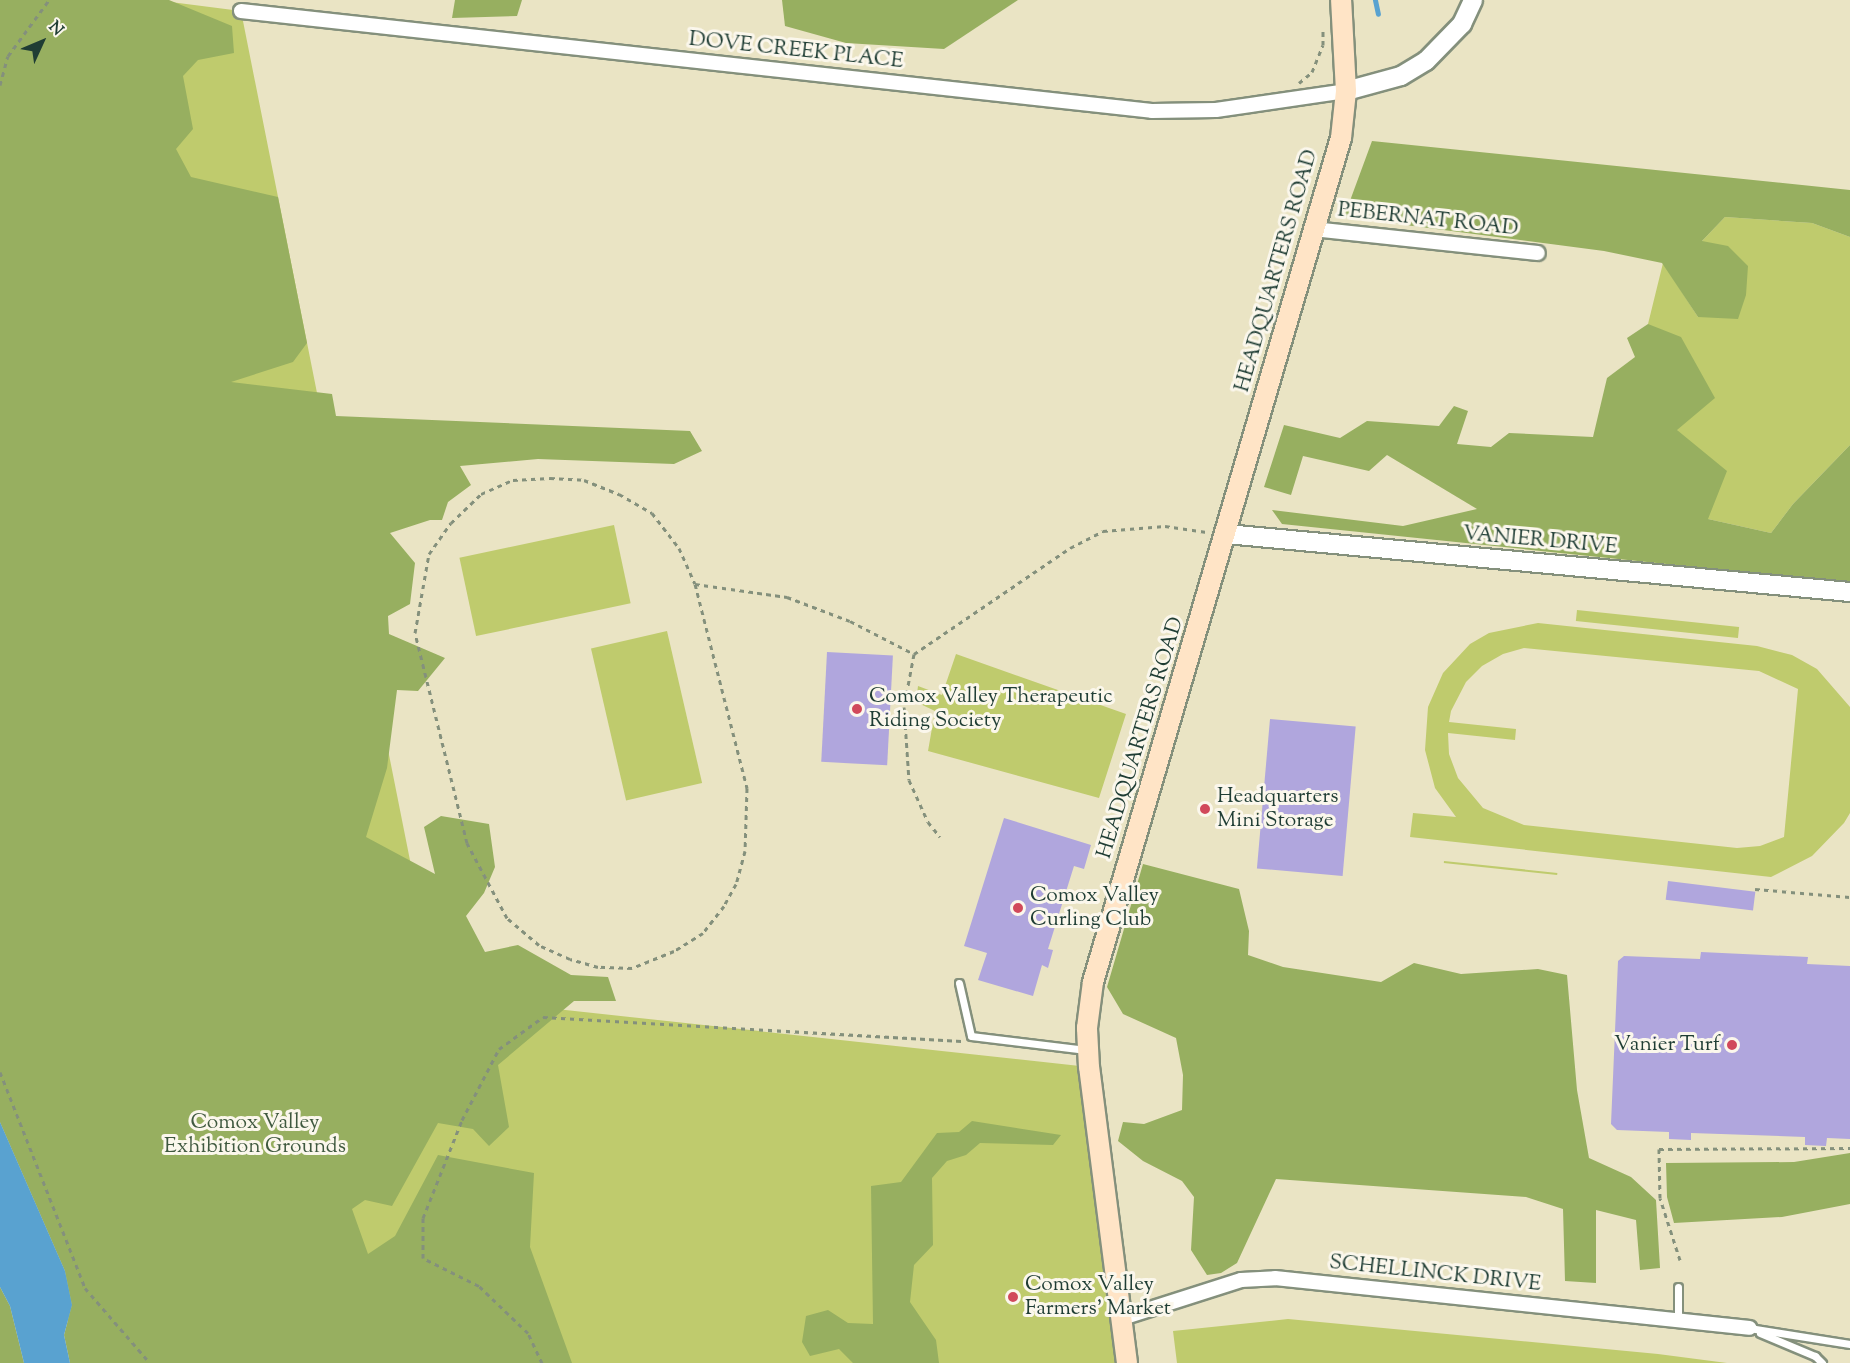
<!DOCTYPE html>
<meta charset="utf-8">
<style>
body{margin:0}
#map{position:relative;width:1850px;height:1363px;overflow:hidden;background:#eae4c4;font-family:"Sorts Mill Goudy",serif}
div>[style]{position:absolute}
.green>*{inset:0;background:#bfcb6d;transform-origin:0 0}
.forest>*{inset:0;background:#97af60}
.water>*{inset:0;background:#59a2d0}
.stream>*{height:5px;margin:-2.5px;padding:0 2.5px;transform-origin:2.5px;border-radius:2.5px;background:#59a2d0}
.building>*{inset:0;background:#b0a6dd;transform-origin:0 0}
.path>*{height:3px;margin-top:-1.5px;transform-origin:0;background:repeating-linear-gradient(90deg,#84907c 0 4.5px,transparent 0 9px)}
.roads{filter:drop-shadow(2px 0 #84907c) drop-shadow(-2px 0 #84907c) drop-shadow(0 2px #84907c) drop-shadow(0 -2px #84907c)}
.service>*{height:7px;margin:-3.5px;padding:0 3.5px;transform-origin:3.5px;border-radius:3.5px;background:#fff}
.minor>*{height:14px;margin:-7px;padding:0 7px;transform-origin:7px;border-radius:7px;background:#fff}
.tertiary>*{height:18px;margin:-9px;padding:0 9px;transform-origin:9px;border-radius:9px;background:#fff}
.secondary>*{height:20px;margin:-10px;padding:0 10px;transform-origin:10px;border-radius:10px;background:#ffe4c6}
.dots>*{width:16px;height:16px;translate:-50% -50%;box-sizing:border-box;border:3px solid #fbf7ec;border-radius:50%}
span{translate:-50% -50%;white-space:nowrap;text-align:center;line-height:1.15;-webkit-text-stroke:6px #fbf7ec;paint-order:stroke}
.street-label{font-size:21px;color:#1f3d34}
.poi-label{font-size:21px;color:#1f3d34}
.left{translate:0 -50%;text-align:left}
.right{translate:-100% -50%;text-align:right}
.park-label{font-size:21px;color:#3f593f}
.north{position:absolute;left:12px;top:12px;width:60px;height:60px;-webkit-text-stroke:4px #fbf7ec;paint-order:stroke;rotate:46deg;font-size:16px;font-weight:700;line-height:24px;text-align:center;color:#1f3d34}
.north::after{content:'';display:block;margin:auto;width:21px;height:27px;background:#1f3d34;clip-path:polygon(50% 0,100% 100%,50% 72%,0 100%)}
</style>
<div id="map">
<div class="green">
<i style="clip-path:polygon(0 0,155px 0,241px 11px,437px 996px,1089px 1067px,1127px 1363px,70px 1363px,65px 1271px,0 1122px)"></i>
<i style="clip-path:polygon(1725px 217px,1812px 223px,1850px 237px,1850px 445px,1793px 504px,1771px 533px,1708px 519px,1677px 430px,1648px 324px,1663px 263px,1698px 317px,1702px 241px)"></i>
<i style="left:614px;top:525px;width:80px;height:158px;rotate:78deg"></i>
<i style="left:1577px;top:610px;width:163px;height:11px;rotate:6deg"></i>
<i style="clip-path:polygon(evenodd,1538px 623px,1757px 646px,1792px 655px,1817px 669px,1850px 707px,1850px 813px,1844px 823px,1812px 856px,1771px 877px,1410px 837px,1413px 813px,1456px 817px,1435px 788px,1425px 750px,1428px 707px,1443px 673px,1470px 644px,1489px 633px,1538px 623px,1524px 648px,1759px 671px,1798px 689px,1784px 837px,1760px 846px,1737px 848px,1524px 825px,1483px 808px,1458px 778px,1449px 754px,1448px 733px,1515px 740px,1516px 729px,1449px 722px,1451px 711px,1466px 682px,1482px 666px,1503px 654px,1524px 648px)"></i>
<i style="left:667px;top:631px;width:156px;height:78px;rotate:77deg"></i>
<i style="clip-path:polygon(956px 654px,1126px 714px,1099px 798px,928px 751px,935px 711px,916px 702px,918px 686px,942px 695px)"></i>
<i style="left:1444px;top:861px;width:114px;height:2px;rotate:6deg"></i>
<i style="clip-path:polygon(1288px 1319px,1658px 1354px,1727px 1363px,1177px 1363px,1173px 1331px)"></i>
</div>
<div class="forest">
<i style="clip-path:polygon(0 0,169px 0,232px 26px,234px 53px,198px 60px,183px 76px,193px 129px,176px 149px,191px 177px,278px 197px,307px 343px,293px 362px,231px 382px,332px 394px,336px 416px,690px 431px,702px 451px,674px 464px,538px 459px,460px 466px,471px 485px,448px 502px,442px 520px,430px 520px,390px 533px,415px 563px,410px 604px,388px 616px,389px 634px,445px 658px,418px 691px,397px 690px,387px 768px,366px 837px,435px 874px,424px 827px,441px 816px,489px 824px,495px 867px,484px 893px,466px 916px,485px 952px,518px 945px,571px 975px,608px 977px,616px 1001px,574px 1001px,498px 1065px,509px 1127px,489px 1146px,473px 1129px,438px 1123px,392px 1206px,365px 1200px,352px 1209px,368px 1254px,395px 1236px,438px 1155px,534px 1173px,530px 1247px,572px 1363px,70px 1363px,64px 1335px,72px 1305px,65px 1271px,0 1122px)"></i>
<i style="clip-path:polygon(455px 0,522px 0,517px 16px,452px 18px)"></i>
<i style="clip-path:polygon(782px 0,1018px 0,944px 49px,846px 43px,785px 26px)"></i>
<i style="clip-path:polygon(1372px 141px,1850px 190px,1850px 237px,1812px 223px,1725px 217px,1702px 241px,1728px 246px,1748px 266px,1746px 295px,1738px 319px,1698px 317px,1662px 263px,1604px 251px,1344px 217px)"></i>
<i style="clip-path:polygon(1648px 324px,1681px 337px,1715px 398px,1677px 430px,1727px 471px,1708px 519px,1771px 533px,1793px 504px,1850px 445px,1850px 583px,1282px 524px,1272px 510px,1403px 526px,1477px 509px,1387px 455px,1369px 471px,1303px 456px,1291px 495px,1264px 487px,1284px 425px,1340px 438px,1367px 421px,1439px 426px,1454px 406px,1468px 411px,1457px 444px,1491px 447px,1509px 433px,1593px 437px,1607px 378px,1635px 357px,1627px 338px)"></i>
<i style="clip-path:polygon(1143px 864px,1239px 889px,1249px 931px,1248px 955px,1283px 967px,1381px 982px,1414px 963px,1461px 974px,1538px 969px,1567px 975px,1577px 1090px,1589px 1158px,1631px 1177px,1656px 1200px,1660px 1268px,1640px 1270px,1636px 1220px,1596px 1210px,1596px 1283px,1565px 1281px,1563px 1209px,1526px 1197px,1276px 1179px,1237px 1263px,1221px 1273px,1207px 1275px,1191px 1250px,1194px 1197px,1182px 1181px,1143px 1161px,1118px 1141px,1123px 1122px,1144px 1124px,1182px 1110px,1183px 1075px,1176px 1038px,1123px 1014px,1107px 987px)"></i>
<i style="clip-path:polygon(972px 1121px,1061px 1135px,1053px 1145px,980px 1143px,966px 1155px,947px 1161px,932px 1178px,933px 1245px,914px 1265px,910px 1302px,936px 1340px,939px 1363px,853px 1363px,839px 1349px,810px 1356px,802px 1342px,806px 1316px,828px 1310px,848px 1323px,873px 1324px,871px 1186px,901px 1182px,937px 1133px,959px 1132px)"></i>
<i style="clip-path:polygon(1850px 1153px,1850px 1204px,1782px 1217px,1674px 1223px,1667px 1197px,1666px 1163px,1794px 1162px)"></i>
<i style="clip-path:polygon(0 1287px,10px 1306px,24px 1363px,0 1363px)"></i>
</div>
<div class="water">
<i style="clip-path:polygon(0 1122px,65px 1271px,72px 1305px,64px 1335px,70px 1363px,24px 1363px,10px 1306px,0 1287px)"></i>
</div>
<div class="stream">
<i style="left:1375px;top:0;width:14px;rotate:78deg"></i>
</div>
<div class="building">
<i style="left:827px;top:652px;width:66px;height:110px;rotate:3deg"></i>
<i style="left:1270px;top:719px;width:86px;height:150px;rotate:5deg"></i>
<i style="clip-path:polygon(1004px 818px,1091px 845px,1084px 869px,1074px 866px,1048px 949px,1053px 950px,1048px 968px,1042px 965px,1033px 996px,978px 980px,987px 953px,964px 946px)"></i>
<i style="left:1668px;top:881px;width:88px;height:19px;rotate:7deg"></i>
<i style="clip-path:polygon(1701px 952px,1808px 957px,1807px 964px,1850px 966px,1850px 1139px,1827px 1138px,1826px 1146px,1805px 1145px,1805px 1137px,1691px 1133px,1691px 1140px,1669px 1139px,1669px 1132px,1617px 1130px,1611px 1124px,1618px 961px,1624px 956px,1700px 959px)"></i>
</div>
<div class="path">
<i style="left:1299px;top:83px;width:17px;rotate:-40deg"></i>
<i style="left:1312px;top:72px;width:29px;rotate:-68deg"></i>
<i style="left:1323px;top:45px;width:16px;rotate:-90deg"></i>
<i style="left:0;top:85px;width:30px;rotate:-75deg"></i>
<i style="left:8px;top:56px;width:69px;rotate:-53.8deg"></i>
<i style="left:550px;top:478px;width:34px;rotate:3deg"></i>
<i style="left:584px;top:480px;width:38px;rotate:22deg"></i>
<i style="left:619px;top:494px;width:38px;rotate:30deg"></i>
<i style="left:652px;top:513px;width:44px;rotate:52.4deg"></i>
<i style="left:679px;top:548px;width:39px;rotate:66deg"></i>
<i style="left:695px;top:584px;width:211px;rotate:75.7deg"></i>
<i style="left:747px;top:788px;width:63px;rotate:91.8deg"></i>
<i style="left:745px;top:851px;width:34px;rotate:105deg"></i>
<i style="left:736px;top:884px;width:25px;rotate:119deg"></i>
<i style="left:724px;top:906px;width:34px;rotate:128deg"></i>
<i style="left:703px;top:933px;width:34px;rotate:148deg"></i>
<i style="left:674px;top:951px;width:45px;rotate:158deg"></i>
<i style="left:632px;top:968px;width:34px;rotate:-178deg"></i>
<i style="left:598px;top:967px;width:29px;rotate:-164deg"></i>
<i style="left:570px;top:959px;width:34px;rotate:-156deg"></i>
<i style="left:539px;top:945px;width:42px;rotate:-139.8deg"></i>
<i style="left:507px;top:918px;width:85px;rotate:-118.1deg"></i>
<i style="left:467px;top:843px;width:216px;rotate:-103.9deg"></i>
<i style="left:415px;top:633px;width:80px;rotate:-80deg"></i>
<i style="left:429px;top:554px;width:38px;rotate:-55deg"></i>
<i style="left:451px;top:523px;width:42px;rotate:-44deg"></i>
<i style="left:481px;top:494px;width:35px;rotate:-24deg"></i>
<i style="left:513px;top:480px;width:37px;rotate:-3deg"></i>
<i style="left:695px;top:584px;width:93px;rotate:8deg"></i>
<i style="left:787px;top:597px;width:67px;rotate:20.9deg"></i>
<i style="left:850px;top:621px;width:72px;rotate:27.3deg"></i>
<i style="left:914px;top:654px;width:189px;rotate:-34.2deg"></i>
<i style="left:1070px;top:548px;width:37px;rotate:-27deg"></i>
<i style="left:1103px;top:531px;width:62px;rotate:-4.6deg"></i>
<i style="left:1165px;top:526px;width:42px;rotate:8.1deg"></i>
<i style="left:914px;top:654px;width:54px;rotate:100.7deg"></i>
<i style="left:904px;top:707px;width:73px;rotate:86.1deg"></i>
<i style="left:909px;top:780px;width:46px;rotate:65.7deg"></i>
<i style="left:928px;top:822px;width:19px;rotate:51deg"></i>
<i style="left:1755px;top:889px;width:95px;rotate:4.8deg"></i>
<i style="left:0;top:1072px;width:232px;rotate:68.5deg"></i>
<i style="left:85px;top:1288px;width:99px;rotate:49.1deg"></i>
<i style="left:1680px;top:1260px;width:65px;rotate:-107.9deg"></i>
<i style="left:1660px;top:1198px;width:49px;rotate:-91.2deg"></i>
<i style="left:1659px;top:1149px;width:191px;rotate:-0.3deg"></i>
<i style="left:542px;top:1363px;width:33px;rotate:-115deg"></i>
<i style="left:528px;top:1333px;width:68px;rotate:-136.2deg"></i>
<i style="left:479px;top:1286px;width:63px;rotate:-153.4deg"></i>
<i style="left:423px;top:1258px;width:40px;rotate:-90deg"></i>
<i style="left:423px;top:1218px;width:105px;rotate:-68.3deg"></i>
<i style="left:462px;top:1120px;width:80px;rotate:-62.5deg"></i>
<i style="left:499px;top:1049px;width:54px;rotate:-36deg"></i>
<i style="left:543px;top:1017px;width:419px;rotate:3.3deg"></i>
</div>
<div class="roads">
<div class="service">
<i style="left:959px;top:983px;width:54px;rotate:77.2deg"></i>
<i style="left:971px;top:1036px;width:116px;rotate:6.9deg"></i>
<i style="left:1678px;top:1287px;width:34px;rotate:90deg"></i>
<i style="left:1749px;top:1328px;width:102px;rotate:9deg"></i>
<i style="left:1760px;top:1333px;width:60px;rotate:22.7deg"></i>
<i style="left:1815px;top:1356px;width:10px;rotate:45deg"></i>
</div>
<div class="minor">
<i style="left:241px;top:11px;width:916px;rotate:6.26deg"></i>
<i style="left:1152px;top:111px;width:64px;rotate:-0.9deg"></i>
<i style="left:1216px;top:110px;width:131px;rotate:-8.3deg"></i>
<i style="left:1313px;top:229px;width:226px;rotate:6.1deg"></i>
<i style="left:1122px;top:1318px;width:125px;rotate:-17.7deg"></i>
<i style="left:1241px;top:1280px;width:34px;rotate:-3deg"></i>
<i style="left:1275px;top:1278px;width:477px;rotate:6deg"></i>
</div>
<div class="tertiary">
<i style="left:1346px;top:91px;width:57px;rotate:-15.3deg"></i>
<i style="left:1401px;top:76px;width:29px;rotate:-31deg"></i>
<i style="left:1426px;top:61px;width:52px;rotate:-45.8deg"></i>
<i style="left:1462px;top:24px;width:26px;rotate:-65deg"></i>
<i style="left:1226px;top:534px;width:627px;rotate:5.31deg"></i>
</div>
<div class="secondary">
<i style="left:1127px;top:1363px;width:298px;rotate:-97.3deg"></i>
<i style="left:1089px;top:1067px;width:39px;rotate:-93deg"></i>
<i style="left:1087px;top:1028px;width:46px;rotate:-82.6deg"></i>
<i style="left:1093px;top:982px;width:880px;rotate:-73.63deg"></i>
<i style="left:1341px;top:138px;width:47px;rotate:-83.9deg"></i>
<i style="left:1346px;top:91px;width:91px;rotate:-93.1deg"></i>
</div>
</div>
<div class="dots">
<i style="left:857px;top:709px;background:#d1495b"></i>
<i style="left:1205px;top:809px;background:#d1495b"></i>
<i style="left:1018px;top:908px;background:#d1495b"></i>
<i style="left:1732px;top:1045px;background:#d1495b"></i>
<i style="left:1013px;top:1297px;background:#d1495b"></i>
</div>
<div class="street-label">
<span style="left:796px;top:51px;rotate:6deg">DOVE CREEK PLACE</span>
<span style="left:1428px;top:220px;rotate:6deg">PEBERNAT ROAD</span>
<span style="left:1277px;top:271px;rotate:-74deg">HEADQUARTERS ROAD</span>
<span style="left:1540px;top:541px;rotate:5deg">VANIER DRIVE</span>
<span style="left:1141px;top:738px;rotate:-73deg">HEADQUARTERS ROAD</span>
<span style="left:1435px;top:1274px;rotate:6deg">SCHELLINCK DRIVE</span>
</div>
<div class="poi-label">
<span class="left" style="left:869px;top:709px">Comox Valley Therapeutic<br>Riding Society</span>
<span class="left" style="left:1217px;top:809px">Headquarters<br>Mini Storage</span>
<span class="left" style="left:1030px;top:908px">Comox Valley<br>Curling Club</span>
<span class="right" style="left:1720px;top:1045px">Vanier Turf</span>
<span class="left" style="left:1025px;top:1297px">Comox Valley<br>Farmers’ Market</span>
</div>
<div class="park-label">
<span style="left:255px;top:1135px">Comox Valley<br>Exhibition Grounds</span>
</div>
<div class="north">N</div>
</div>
